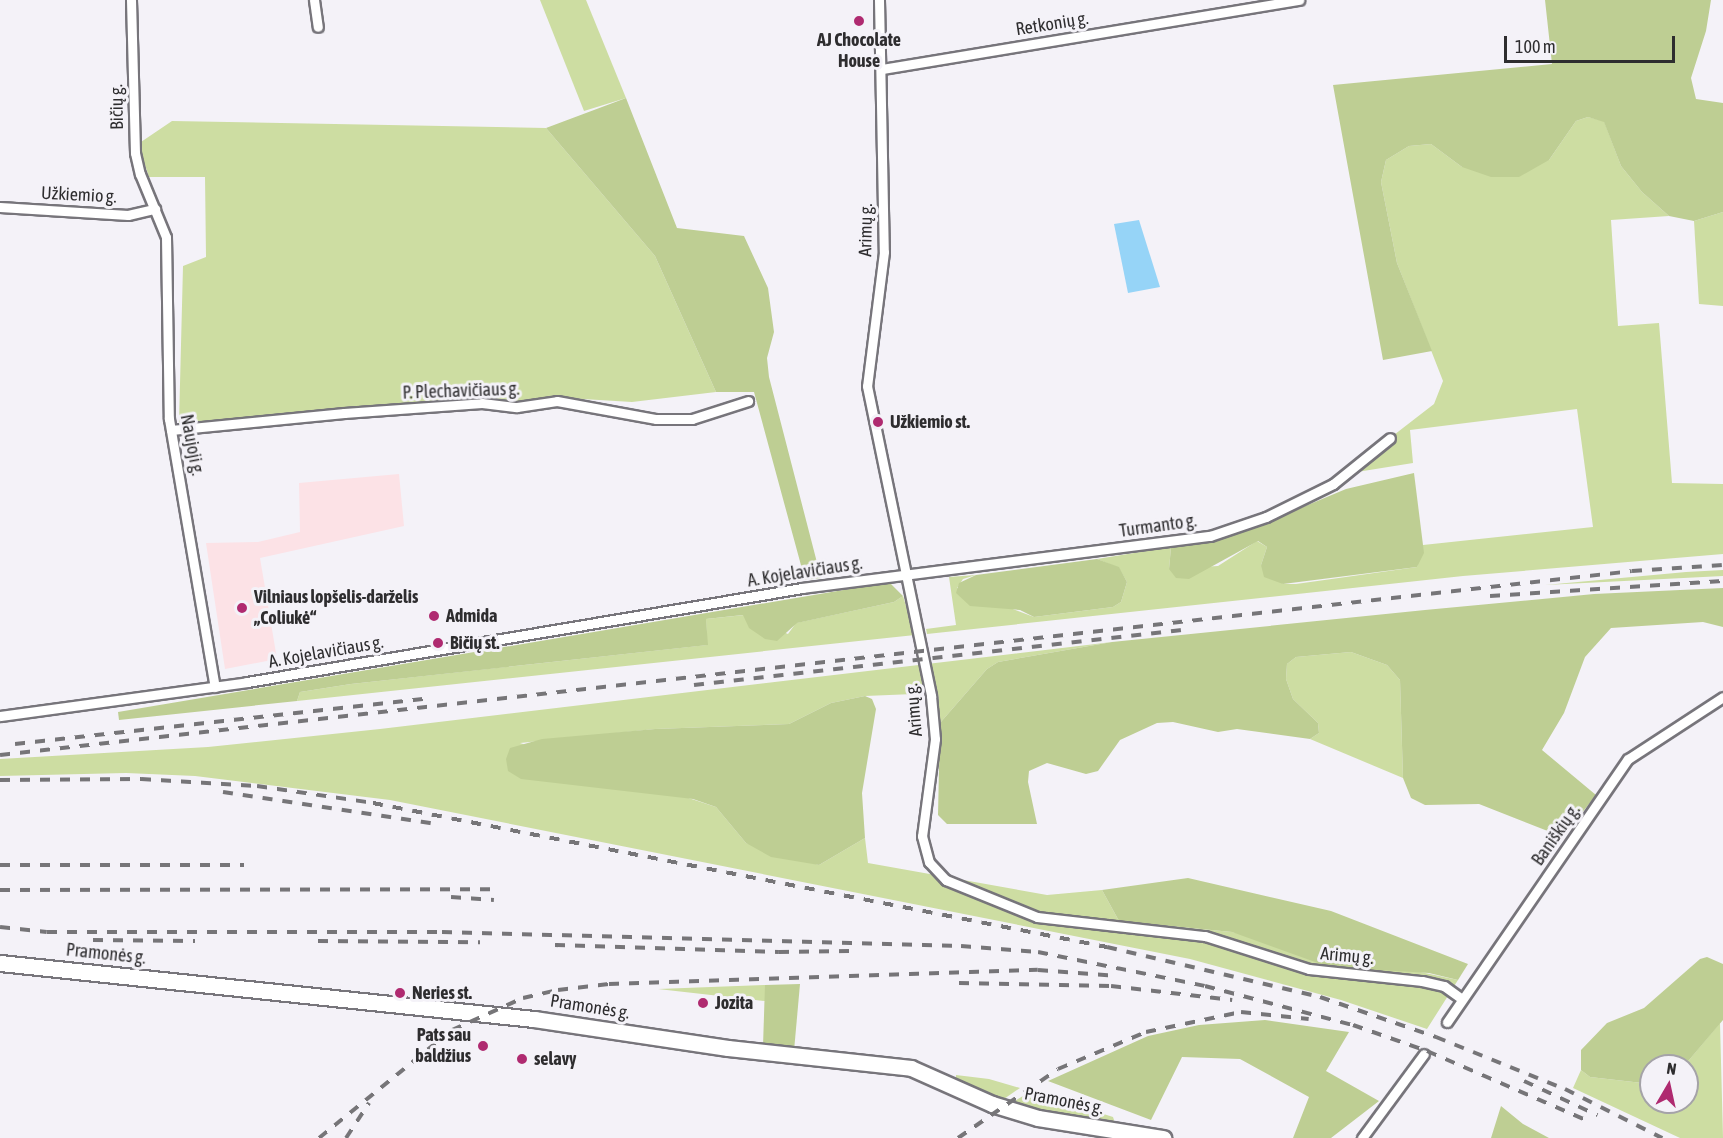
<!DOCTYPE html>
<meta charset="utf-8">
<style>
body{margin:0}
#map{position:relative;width:1723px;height:1138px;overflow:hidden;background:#f4f2f8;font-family:"Asap Condensed",sans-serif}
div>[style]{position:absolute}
.education>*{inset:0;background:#fce2e6}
.green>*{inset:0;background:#cddda2}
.forest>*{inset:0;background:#bece93}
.water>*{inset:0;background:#96d4f7}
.roads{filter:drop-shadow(2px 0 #77757b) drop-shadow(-2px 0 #77757b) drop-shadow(0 2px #77757b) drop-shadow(0 -2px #77757b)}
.minor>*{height:9px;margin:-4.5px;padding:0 4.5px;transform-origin:4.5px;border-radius:4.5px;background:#fff}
.primary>*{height:15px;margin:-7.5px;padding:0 7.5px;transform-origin:7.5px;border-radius:7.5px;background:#fff}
.rail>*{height:4px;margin-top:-2px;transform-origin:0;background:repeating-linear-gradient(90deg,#767578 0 10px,transparent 0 20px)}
.dots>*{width:16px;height:16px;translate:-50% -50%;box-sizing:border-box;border:3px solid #f4f2f8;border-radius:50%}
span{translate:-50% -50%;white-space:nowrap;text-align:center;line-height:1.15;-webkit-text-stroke:6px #f4f2f8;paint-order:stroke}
.street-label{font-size:18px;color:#2e2d2f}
.poi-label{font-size:18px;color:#2e2d2f;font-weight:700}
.left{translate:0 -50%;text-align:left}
.right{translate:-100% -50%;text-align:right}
.north{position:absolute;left:1639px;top:1054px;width:60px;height:60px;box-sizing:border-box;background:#f4f2f8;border:2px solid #a5a3a8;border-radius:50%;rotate:9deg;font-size:16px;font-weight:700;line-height:24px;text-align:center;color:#2e2d2f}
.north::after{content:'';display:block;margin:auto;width:21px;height:27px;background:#af2a70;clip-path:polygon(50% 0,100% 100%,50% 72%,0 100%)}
.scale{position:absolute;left:1504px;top:36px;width:171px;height:27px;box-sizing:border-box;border:3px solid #2e2d2f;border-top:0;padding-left:8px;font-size:18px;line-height:21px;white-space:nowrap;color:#2e2d2f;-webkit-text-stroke:4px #f4f2f8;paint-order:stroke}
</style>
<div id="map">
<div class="education">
<i style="clip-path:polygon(399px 474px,404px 526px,260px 558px,277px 659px,225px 669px,206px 543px,258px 542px,300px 532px,299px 483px)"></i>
</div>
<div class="green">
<i style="clip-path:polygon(540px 0,586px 0,626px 98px,584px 111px)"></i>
<i style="clip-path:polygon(1588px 117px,1604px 121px,1621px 166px,1642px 192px,1669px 216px,1611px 220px,1618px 326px,1659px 323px,1672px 483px,1723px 484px,1723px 554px,1463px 576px,927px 634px,926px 629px,956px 625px,949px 577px,976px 575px,963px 579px,957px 588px,1034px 617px,1113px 607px,1121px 602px,1127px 582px,1119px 568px,1097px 559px,1171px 547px,1169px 569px,1218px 566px,1257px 541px,1267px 547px,1261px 565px,1283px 584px,1296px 584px,1417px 567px,1423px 545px,1593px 527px,1577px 409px,1410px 430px,1413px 463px,1357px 472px,1390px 438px,1434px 404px,1443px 381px,1397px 263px,1381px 182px,1386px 160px,1409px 146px,1431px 144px,1462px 167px,1549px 160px,1576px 121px)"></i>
<i style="clip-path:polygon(172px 121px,546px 128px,655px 256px,716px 392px,632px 402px,550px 397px,519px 403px,475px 401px,179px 423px,183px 266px,206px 257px,205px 177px,149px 177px,138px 144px)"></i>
<i style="clip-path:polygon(1723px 212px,1723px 306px,1699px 304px,1694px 221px)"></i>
<i style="clip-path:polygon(1723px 570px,1723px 576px,1545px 585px,1686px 572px)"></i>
<i style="clip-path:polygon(903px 596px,915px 635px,297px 701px,300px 692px,351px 684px,707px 645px,706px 619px,744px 615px,788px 634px,796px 623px,894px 602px)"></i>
<i style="clip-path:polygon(1112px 642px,998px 662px,987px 669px,940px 723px,938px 693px,865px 696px,831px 703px,789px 724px,655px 729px,520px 743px,716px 807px,746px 843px,819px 865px,865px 838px,868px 863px,1047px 895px,1102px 890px,1119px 921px,1232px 932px,1458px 980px,1427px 1029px,1341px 1000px,1190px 959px,390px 800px,195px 776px,126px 773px,0 776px,0 759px,208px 747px,380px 729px)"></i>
<i style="clip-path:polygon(1351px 652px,1387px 665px,1400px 680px,1403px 778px,1310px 739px,1319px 733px,1318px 723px,1293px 699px,1286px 679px,1287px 664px,1296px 657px)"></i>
<i style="clip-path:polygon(765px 985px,765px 1001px,658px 989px)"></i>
<i style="clip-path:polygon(1720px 1023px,1723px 1138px,1680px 1138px,1573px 1088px,1581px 1070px,1590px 1077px,1651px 1084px,1651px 1102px,1687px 1102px,1687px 1066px,1684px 1066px)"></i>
<i style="clip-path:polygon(956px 1075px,989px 1079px,1020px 1088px,1001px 1101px,956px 1079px)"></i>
<i style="clip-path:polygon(1031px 1091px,1113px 1117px,1114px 1120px,1112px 1123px,1010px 1104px)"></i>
</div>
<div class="forest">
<i style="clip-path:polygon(1545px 0,1711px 0,1706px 31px,1691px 78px,1696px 99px,1723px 103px,1723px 212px,1694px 221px,1669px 216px,1642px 192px,1621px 166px,1604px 122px,1588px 117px,1576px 121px,1549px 160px,1519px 177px,1491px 177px,1462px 167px,1431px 144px,1409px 146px,1386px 160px,1381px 182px,1397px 263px,1432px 351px,1383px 360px,1333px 85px,1552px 64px)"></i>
<i style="clip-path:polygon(626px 98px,677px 228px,744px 236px,768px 288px,774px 332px,767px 358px,769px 377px,821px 578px,805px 580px,754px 392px,716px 392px,655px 256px,546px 128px)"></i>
<i style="clip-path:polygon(1414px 473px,1424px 553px,1417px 567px,1283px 584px,1264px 577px,1261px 565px,1267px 547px,1258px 541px,1189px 579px,1176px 578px,1169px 569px,1171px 547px,1253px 528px,1346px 489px)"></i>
<i style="clip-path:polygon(1097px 559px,1119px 567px,1127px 582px,1121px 602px,1113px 607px,1034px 617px,1020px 610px,970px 606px,956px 593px,959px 583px,976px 575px)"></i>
<i style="clip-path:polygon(879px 584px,891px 584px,903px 596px,894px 602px,797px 623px,777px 641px,765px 639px,749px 628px,743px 615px,706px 619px,708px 645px,351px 684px,300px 692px,297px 701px,119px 720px,118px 712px)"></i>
<i style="clip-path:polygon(1723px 588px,1723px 627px,1703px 622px,1611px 628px,1585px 657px,1564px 713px,1542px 750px,1596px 795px,1563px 837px,1479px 804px,1425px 805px,1411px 798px,1403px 778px,1400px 680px,1387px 665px,1351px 652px,1296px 657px,1287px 664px,1286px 679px,1293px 699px,1318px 723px,1319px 733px,1310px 739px,1237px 729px,1218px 732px,1173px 722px,1157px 723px,1120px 740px,1098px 771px,1086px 774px,1047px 763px,1029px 771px,1028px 782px,1037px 824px,947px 824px,938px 815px,940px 723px,987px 669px,998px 662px,1112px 642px,1425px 610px,1594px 594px)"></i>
<i style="clip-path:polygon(865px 696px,872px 699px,876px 709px,862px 793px,865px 838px,819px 865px,771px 857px,746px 843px,716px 807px,693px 799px,521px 779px,508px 771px,506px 759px,510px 748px,542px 739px,655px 729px,789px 724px,831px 703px)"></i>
<i style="clip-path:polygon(1188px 878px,1331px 911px,1468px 964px,1458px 980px,1429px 973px,1329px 967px,1232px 932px,1119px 921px,1102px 890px)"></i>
<i style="clip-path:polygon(1707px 957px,1723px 964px,1723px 1020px,1684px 1066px,1651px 1066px,1651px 1084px,1590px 1077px,1581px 1070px,1581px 1050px,1607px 1023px,1644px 1008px,1700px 959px)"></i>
<i style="clip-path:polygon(800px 984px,794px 1051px,763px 1046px,765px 985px)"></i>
<i style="clip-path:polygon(1265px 1020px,1349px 1032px,1326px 1071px,1379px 1101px,1331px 1138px,1293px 1138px,1309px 1097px,1240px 1059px,1182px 1057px,1151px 1120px,1048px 1081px,1148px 1036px,1199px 1025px)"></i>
<i style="clip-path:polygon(1501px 1106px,1523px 1124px,1549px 1138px,1491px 1138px)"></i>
</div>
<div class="water">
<i style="clip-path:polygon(1139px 220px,1160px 287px,1128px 293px,1114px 224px)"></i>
</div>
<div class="roads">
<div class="minor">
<i style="left:131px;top:0;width:153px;rotate:88.5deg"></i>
<i style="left:135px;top:153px;width:22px;rotate:77deg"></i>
<i style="left:140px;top:174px;width:68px;rotate:67.6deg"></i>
<i style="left:166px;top:237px;width:182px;rotate:89.1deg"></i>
<i style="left:169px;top:419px;width:272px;rotate:80.3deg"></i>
<i style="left:314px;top:0;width:27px;rotate:82deg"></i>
<i style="left:879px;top:0;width:252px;rotate:88.9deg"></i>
<i style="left:884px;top:252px;width:135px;rotate:97.2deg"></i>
<i style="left:867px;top:386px;width:317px;rotate:78.3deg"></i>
<i style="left:931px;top:696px;width:43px;rotate:84.7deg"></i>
<i style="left:935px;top:739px;width:98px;rotate:97.6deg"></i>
<i style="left:922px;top:836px;width:27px;rotate:75deg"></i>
<i style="left:929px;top:862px;width:25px;rotate:47deg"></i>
<i style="left:946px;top:880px;width:98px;rotate:22.1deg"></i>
<i style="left:1037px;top:917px;width:169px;rotate:6.5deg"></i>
<i style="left:1205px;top:936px;width:109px;rotate:17.6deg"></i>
<i style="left:1309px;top:969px;width:114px;rotate:6.1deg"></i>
<i style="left:1422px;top:981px;width:23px;rotate:13deg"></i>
<i style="left:1444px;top:986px;width:22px;rotate:36deg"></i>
<i style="left:882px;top:69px;width:423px;rotate:-9.4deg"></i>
<i style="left:0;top:207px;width:128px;rotate:3.6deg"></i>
<i style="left:128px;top:215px;width:28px;rotate:-13deg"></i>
<i style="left:171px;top:430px;width:174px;rotate:-5.6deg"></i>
<i style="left:344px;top:413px;width:138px;rotate:-4.1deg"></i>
<i style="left:482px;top:403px;width:35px;rotate:7deg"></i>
<i style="left:517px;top:407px;width:40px;rotate:-8.5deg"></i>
<i style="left:557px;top:401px;width:101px;rotate:10.3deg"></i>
<i style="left:656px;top:419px;width:36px"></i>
<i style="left:692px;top:419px;width:59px;rotate:-17.8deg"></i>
<i style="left:0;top:716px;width:249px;rotate:-7.8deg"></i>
<i style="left:247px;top:682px;width:563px;rotate:-9.61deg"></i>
<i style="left:802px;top:588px;width:411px;rotate:-7.3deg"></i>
<i style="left:1210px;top:536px;width:59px;rotate:-18.7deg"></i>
<i style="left:1266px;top:517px;width:75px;rotate:-26.2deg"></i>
<i style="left:1333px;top:484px;width:73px;rotate:-38.9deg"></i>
<i style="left:1447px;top:1022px;width:319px;rotate:-55.5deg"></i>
<i style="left:1628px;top:759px;width:113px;rotate:-33.1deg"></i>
<i style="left:1362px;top:1138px;width:104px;rotate:-53.6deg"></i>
</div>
<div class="primary">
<i style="left:0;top:963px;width:537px;rotate:5.99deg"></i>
<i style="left:534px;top:1019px;width:196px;rotate:8.5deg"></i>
<i style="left:728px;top:1048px;width:184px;rotate:6.2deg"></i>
<i style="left:911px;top:1068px;width:89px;rotate:24deg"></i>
<i style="left:992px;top:1104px;width:48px;rotate:16.9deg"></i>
<i style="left:1038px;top:1118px;width:127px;rotate:9.1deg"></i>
</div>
</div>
<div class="rail">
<i style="left:1490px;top:596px;width:233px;rotate:-3.7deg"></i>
<i style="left:694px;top:685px;width:500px;rotate:-6.43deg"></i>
<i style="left:15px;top:744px;width:417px;rotate:-6.3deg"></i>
<i style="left:0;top:755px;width:1642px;rotate:-6.43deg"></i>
<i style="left:1632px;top:571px;width:91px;rotate:-3.8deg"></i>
<i style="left:0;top:780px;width:141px;rotate:-0.4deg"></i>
<i style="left:141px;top:779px;width:116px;rotate:3.5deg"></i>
<i style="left:257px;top:786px;width:117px;rotate:8.3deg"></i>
<i style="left:373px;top:803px;width:748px;rotate:11.1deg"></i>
<i style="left:1107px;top:947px;width:219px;rotate:13.2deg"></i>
<i style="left:1320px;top:997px;width:123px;rotate:19deg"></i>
<i style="left:1436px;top:1037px;width:139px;rotate:22deg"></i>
<i style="left:1565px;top:1089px;width:109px;rotate:26.8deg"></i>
<i style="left:223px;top:792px;width:216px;rotate:8.5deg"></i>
<i style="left:0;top:865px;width:244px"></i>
<i style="left:0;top:890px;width:494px;rotate:-0.1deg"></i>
<i style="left:451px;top:897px;width:43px;rotate:4deg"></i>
<i style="left:0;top:927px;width:47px;rotate:6.1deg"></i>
<i style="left:47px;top:932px;width:395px"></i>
<i style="left:442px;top:932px;width:519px;rotate:1.55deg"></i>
<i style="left:961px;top:946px;width:77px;rotate:4.5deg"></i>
<i style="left:1038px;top:952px;width:170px;rotate:11.5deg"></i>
<i style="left:1205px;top:986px;width:153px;rotate:14.8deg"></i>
<i style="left:1353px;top:1025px;width:78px;rotate:19.4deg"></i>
<i style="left:1427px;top:1051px;width:176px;rotate:23.5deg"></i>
<i style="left:93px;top:940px;width:102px;rotate:0.6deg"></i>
<i style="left:318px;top:941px;width:162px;rotate:0.4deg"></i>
<i style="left:555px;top:945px;width:224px;rotate:1.8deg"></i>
<i style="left:779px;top:952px;width:70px;rotate:-0.8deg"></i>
<i style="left:959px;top:983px;width:152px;rotate:1.1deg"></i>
<i style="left:1111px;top:986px;width:122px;rotate:6.6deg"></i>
<i style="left:1524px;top:1081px;width:81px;rotate:25deg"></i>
<i style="left:319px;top:1138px;width:171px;rotate:-39.1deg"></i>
<i style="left:452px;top:1030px;width:78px;rotate:-24.3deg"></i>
<i style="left:523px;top:998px;width:36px;rotate:-13deg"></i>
<i style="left:558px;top:990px;width:51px;rotate:-6.7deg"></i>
<i style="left:609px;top:984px;width:429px;rotate:-1.9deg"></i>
<i style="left:1038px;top:970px;width:80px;rotate:4.3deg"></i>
<i style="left:346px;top:1138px;width:42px;rotate:-56.7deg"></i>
<i style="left:958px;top:1138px;width:121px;rotate:-34.6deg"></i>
<i style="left:1058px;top:1069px;width:95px;rotate:-22.8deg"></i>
<i style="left:1146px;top:1032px;width:97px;rotate:-11.9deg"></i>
<i style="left:1241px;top:1012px;width:68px;rotate:5.9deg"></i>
</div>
<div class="dots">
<i style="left:859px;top:21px;background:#af2a70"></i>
<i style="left:878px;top:422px;background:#af2a70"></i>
<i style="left:242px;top:608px;background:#af2a70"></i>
<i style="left:434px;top:616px;background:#af2a70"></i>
<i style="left:438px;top:643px;background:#af2a70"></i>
<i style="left:400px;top:993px;background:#af2a70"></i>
<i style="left:703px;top:1003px;background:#af2a70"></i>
<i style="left:483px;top:1046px;background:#af2a70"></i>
<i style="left:522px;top:1059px;background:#af2a70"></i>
</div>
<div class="street-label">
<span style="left:1052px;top:24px;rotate:-9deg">Retkonių g.</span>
<span style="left:117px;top:107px;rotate:-91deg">Bičių g.</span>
<span style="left:79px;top:195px;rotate:3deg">Užkiemio g.</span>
<span style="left:866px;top:230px;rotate:-89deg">Arimų g.</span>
<span style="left:461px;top:391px;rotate:-2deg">P. Plechavičiaus g.</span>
<span style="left:192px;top:445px;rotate:79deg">Naujoji g.</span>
<span style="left:1158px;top:526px;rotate:-8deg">Turmanto g.</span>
<span style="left:805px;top:572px;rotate:-9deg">A. Kojelavičiaus g.</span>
<span style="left:326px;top:652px;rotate:-10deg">A. Kojelavičiaus g.</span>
<span style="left:914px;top:710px;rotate:-95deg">Arimų g.</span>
<span style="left:1556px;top:835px;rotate:-55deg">Baniškių g.</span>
<span style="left:106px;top:954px;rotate:6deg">Pramonės g.</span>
<span style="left:1347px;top:956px;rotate:5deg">Arimų g.</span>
<span style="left:590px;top:1007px;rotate:9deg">Pramonės g.</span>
<span style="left:1064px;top:1101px;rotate:11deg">Pramonės g.</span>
</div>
<div class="poi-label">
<span style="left:859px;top:51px">AJ Chocolate<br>House</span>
<span class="left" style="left:890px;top:422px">Užkiemio st.</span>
<span class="left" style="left:254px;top:608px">Vilniaus lopšelis-darželis<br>„Coliukė“</span>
<span class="left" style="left:446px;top:616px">Admida</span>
<span class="left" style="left:450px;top:643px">Bičių st.</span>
<span class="left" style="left:412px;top:993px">Neries st.</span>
<span class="left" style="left:715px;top:1003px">Jozita</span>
<span class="right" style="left:471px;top:1046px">Pats sau<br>baldžius</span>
<span class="left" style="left:534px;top:1059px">selavy</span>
</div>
<div class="north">N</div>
<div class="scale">100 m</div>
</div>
